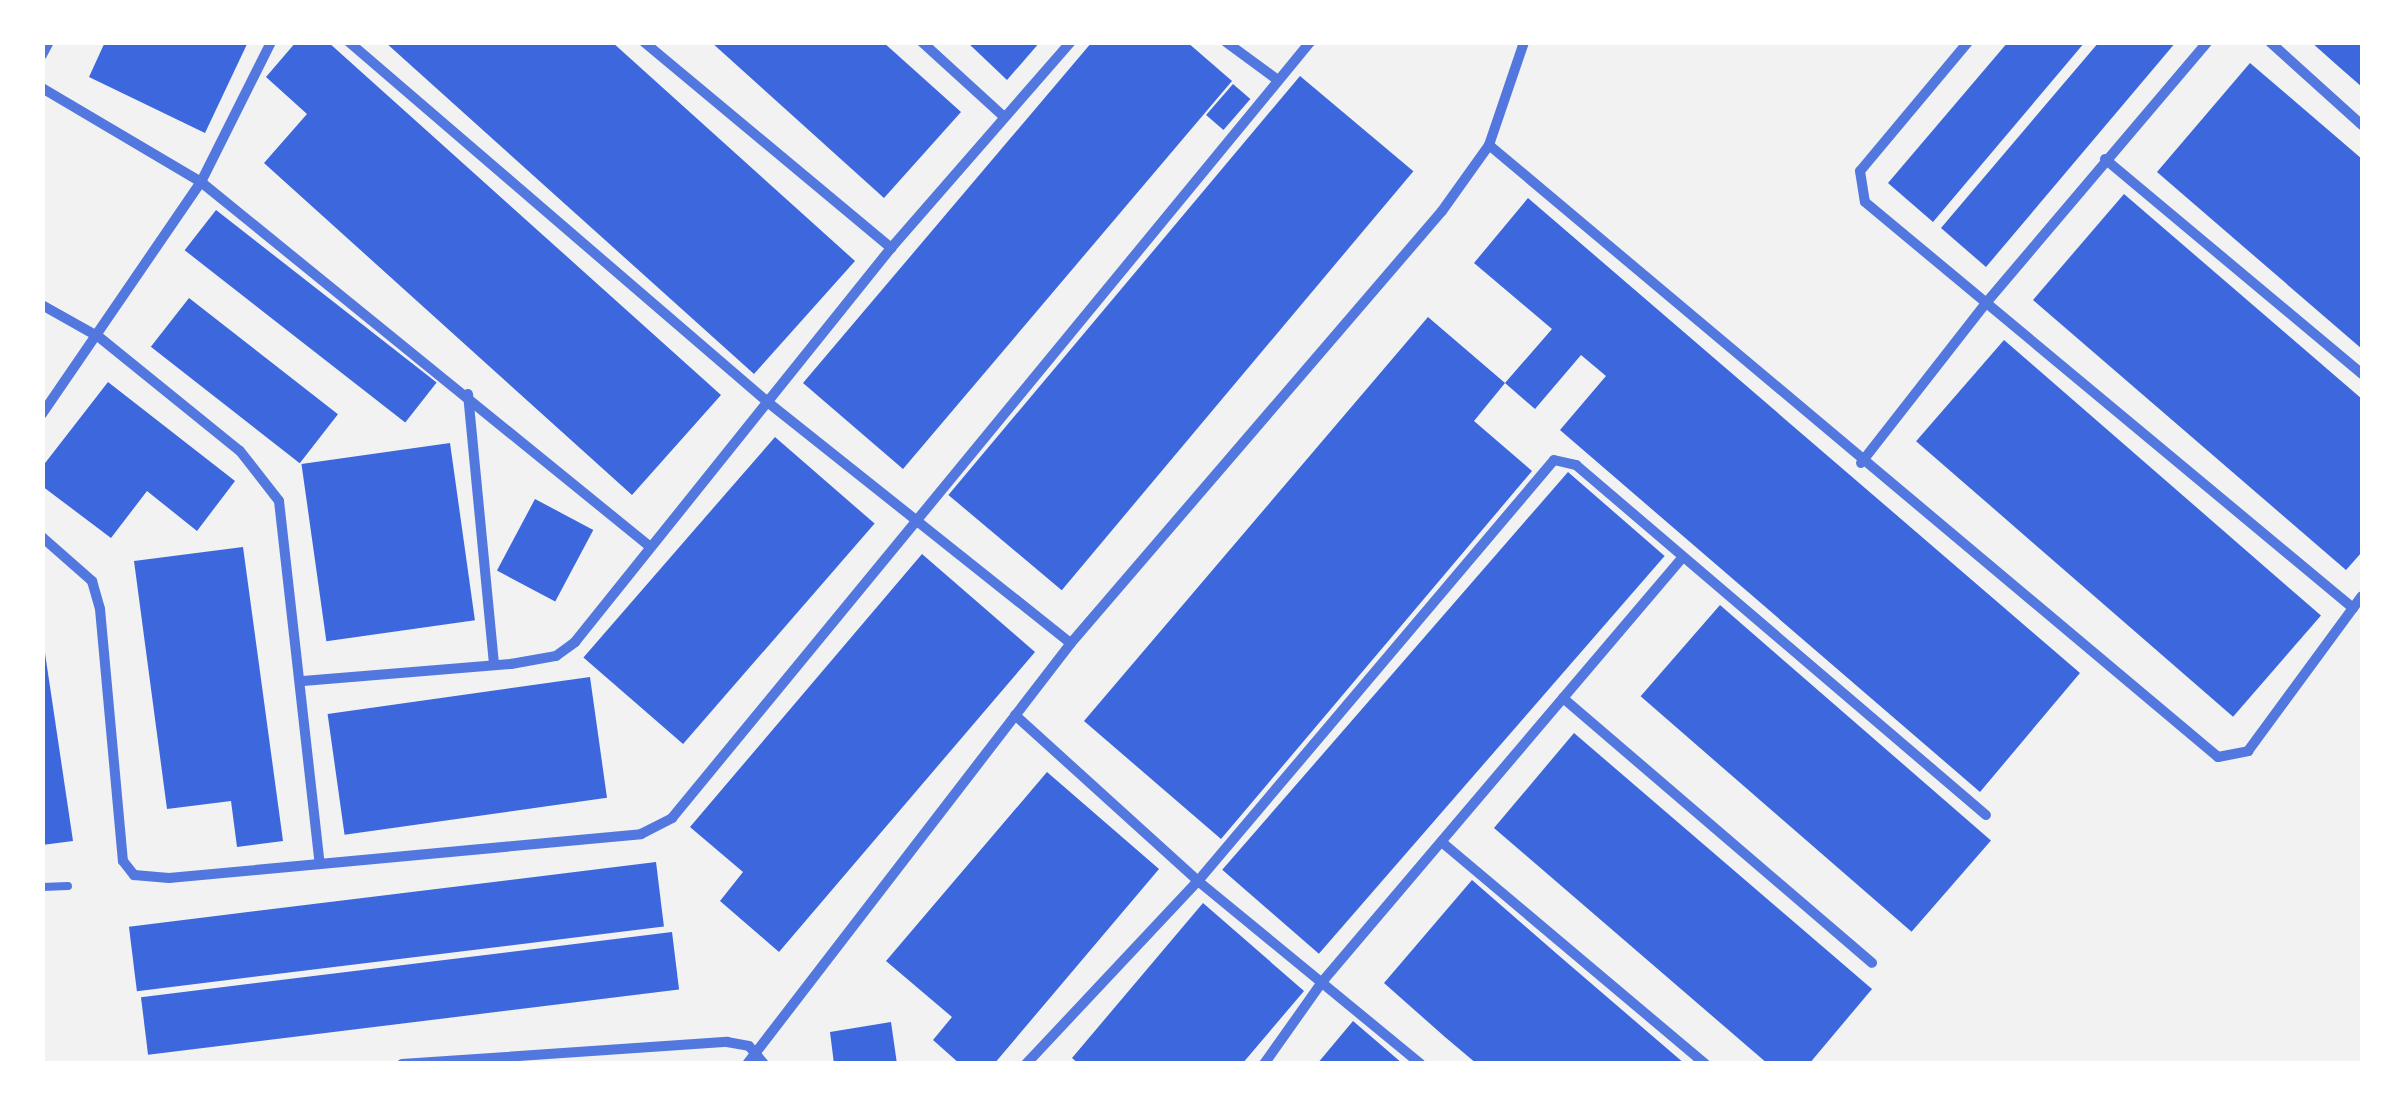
<!DOCTYPE html>
<style>
body{margin:0}
#map{position:relative;width:2405px;height:1106px;overflow:hidden;background:#f2f2f2;font-family:"Playfair Display",serif}
div>[style]{position:absolute}
.building>*{inset:0;background:#3d67dc;transform-origin:0 0}
.service>*{height:8px;margin:-4px;padding:0 4px;transform-origin:4px;border-radius:4px;background:#5277de}
.minor>*{height:10px;margin:-5px;padding:0 5px;transform-origin:5px;border-radius:5px;background:#5277de}
span{translate:-50% -50%;white-space:nowrap;text-align:center;line-height:1.15;-webkit-text-stroke:8px #fff;paint-order:stroke}
.frame{position:absolute;inset:0;border:45px solid #fff;pointer-events:none}
</style>
<div id="map">
<div class="building">
<i style="clip-path:polygon(105px 42px,248px 42px,205px 133px,89px 77px)"></i>
<i style="clip-path:polygon(296px 42px,328px 42px,721px 395px,632px 495px,264px 163px,307px 114px,266px 77px)"></i>
<i style="clip-path:polygon(385px 42px,612px 42px,855px 261px,754px 374px)"></i>
<i style="clip-path:polygon(711px 42px,883px 42px,961px 112px,884px 198px)"></i>
<i style="clip-path:polygon(967px 42px,1040px 42px,1007px 80px)"></i>
<i style="clip-path:polygon(1092px 42px,1187px 42px,1232px 81px,903px 469px,803px 383px)"></i>
<i style="clip-path:polygon(2008px 42px,2085px 42px,1933px 222px,1888px 183px)"></i>
<i style="clip-path:polygon(2099px 42px,2176px 42px,1986px 267px,1941px 228px)"></i>
<i style="clip-path:polygon(2311px 42px,2362px 42px,2362px 87px,2338px 66px)"></i>
<i style="clip-path:polygon(2250px 63px,2362px 159px,2362px 349px,2157px 172px)"></i>
<i style="left:1300px;top:76px;width:148px;height:547px;rotate:40deg"></i>
<i style="left:1233px;top:84px;width:23px;height:41px;rotate:41deg"></i>
<i style="clip-path:polygon(2124px 194px,2362px 399px,2362px 552px,2346px 570px,2033px 300px)"></i>
<i style="clip-path:polygon(1528px 198px,2080px 673px,1980px 792px,1560px 430px,1606px 376px,1581px 355px,1535px 409px,1505px 383px,1552px 329px,1474px 263px)"></i>
<i style="left:216px;top:210px;width:280px;height:51px;rotate:38deg"></i>
<i style="left:189px;top:298px;width:189px;height:62px;rotate:38deg"></i>
<i style="clip-path:polygon(1428px 317px,1505px 383px,1474px 421px,1532px 471px,1221px 839px,1084px 721px)"></i>
<i style="left:2004px;top:340px;width:420px;height:134px;rotate:41deg"></i>
<i style="clip-path:polygon(108px 382px,235px 481px,197px 531px,147px 491px,111px 538px,42px 486px,42px 467px)"></i>
<i style="left:775px;top:437px;width:132px;height:292px;rotate:41deg"></i>
<i style="left:450px;top:443px;width:179px;height:150px;rotate:82deg"></i>
<i style="left:1568px;top:472px;width:128px;height:527px;rotate:41deg"></i>
<i style="left:535px;top:499px;width:66px;height:81px;rotate:28deg"></i>
<i style="clip-path:polygon(243px 547px,283px 841px,237px 847px,231px 801px,167px 809px,134px 561px)"></i>
<i style="clip-path:polygon(922px 554px,1035px 652px,779px 952px,720px 901px,743px 872px,690px 827px)"></i>
<i style="left:1720px;top:605px;width:359px;height:121px;rotate:41deg"></i>
<i style="clip-path:polygon(42px 633px,73px 841px,42px 845px)"></i>
<i style="left:590px;top:677px;width:122px;height:265px;rotate:82deg"></i>
<i style="clip-path:polygon(1574px 733px,1872px 989px,1809px 1064px,1768px 1064px,1494px 828px)"></i>
<i style="clip-path:polygon(1047px 772px,1159px 869px,994px 1064px,960px 1064px,933px 1040px,952px 1017px,886px 961px)"></i>
<i style="left:656px;top:862px;width:65px;height:531px;rotate:83deg"></i>
<i style="clip-path:polygon(1472px 880px,1557px 954px,1685px 1064px,1477px 1064px,1445px 1037px,1384px 983px)"></i>
<i style="clip-path:polygon(1203px 903px,1304px 991px,1242px 1064px,1079px 1064px,1072px 1058px)"></i>
<i style="left:672px;top:932px;width:58px;height:535px;rotate:83deg"></i>
<i style="clip-path:polygon(1353px 1021px,1388px 1051px,1403px 1064px,1317px 1064px)"></i>
<i style="clip-path:polygon(891px 1022px,897px 1064px,834px 1064px,830px 1032px)"></i>
</div>
<div class="service">
<i style="left:42px;top:887px;width:26px;rotate:-2deg"></i>
</div>
<div class="minor">
<i style="left:349px;top:42px;width:555px;rotate:40.69deg"></i>
<i style="left:770px;top:404px;width:384px;rotate:38.5deg"></i>
<i style="left:644px;top:42px;width:322px;rotate:39.8deg"></i>
<i style="left:922px;top:42px;width:110px;rotate:42.4deg"></i>
<i style="left:1226px;top:42px;width:61px;rotate:36.3deg"></i>
<i style="left:1968px;top:42px;width:168px;rotate:129.9deg"></i>
<i style="left:1860px;top:171px;width:31px;rotate:81deg"></i>
<i style="left:1865px;top:202px;width:635px;rotate:39.76deg"></i>
<i style="left:2270px;top:42px;width:124px;rotate:42.1deg"></i>
<i style="left:42px;top:55px;width:15px;rotate:-62deg"></i>
<i style="left:42px;top:88px;width:185px;rotate:30.6deg"></i>
<i style="left:201px;top:182px;width:576px;rotate:39.08deg"></i>
<i style="left:1489px;top:145px;width:952px;rotate:40.01deg"></i>
<i style="left:2218px;top:757px;width:31px;rotate:-11deg"></i>
<i style="left:2248px;top:751px;width:192px;rotate:-53.7deg"></i>
<i style="left:2105px;top:159px;width:335px;rotate:39.9deg"></i>
<i style="left:42px;top:305px;width:65px;rotate:29.3deg"></i>
<i style="left:99px;top:337px;width:181px;rotate:39deg"></i>
<i style="left:240px;top:451px;width:63px;rotate:52deg"></i>
<i style="left:279px;top:501px;width:365px;rotate:83.6deg"></i>
<i style="left:468px;top:394px;width:271px;rotate:84.5deg"></i>
<i style="left:42px;top:414px;width:281px;rotate:-55.6deg"></i>
<i style="left:201px;top:182px;width:157px;rotate:-63.4deg"></i>
<i style="left:1861px;top:463px;width:203px;rotate:-52deg"></i>
<i style="left:1986px;top:303px;width:342px;rotate:-49.7deg"></i>
<i style="left:42px;top:537px;width:67px;rotate:41.3deg"></i>
<i style="left:92px;top:581px;width:29px;rotate:74deg"></i>
<i style="left:100px;top:609px;width:253px;rotate:84.8deg"></i>
<i style="left:123px;top:861px;width:18px;rotate:52deg"></i>
<i style="left:134px;top:875px;width:35px;rotate:5deg"></i>
<i style="left:169px;top:878px;width:474px;rotate:-5.3deg"></i>
<i style="left:641px;top:834px;width:35px;rotate:-27deg"></i>
<i style="left:672px;top:818px;width:1005px;rotate:-50.57deg"></i>
<i style="left:303px;top:681px;width:209px;rotate:-4.7deg"></i>
<i style="left:511px;top:664px;width:46px;rotate:-10.1deg"></i>
<i style="left:556px;top:656px;width:24px;rotate:-36deg"></i>
<i style="left:575px;top:642px;width:505px;rotate:-51.27deg"></i>
<i style="left:891px;top:248px;width:274px;rotate:-48.9deg"></i>
<i style="left:1563px;top:698px;width:407px;rotate:40.6deg"></i>
<i style="left:1015px;top:715px;width:247px;rotate:42.2deg"></i>
<i style="left:1198px;top:881px;width:288px;rotate:39.4deg"></i>
<i style="left:1444px;top:844px;width:341px;rotate:40.1deg"></i>
<i style="left:402px;top:1064px;width:326px;rotate:-3.9deg"></i>
<i style="left:727px;top:1042px;width:22px;rotate:10deg"></i>
<i style="left:749px;top:1046px;width:23px;rotate:50deg"></i>
<i style="left:747px;top:1064px;width:531px;rotate:-52.42deg"></i>
<i style="left:1071px;top:643px;width:569px;rotate:-49.34deg"></i>
<i style="left:1442px;top:211px;width:81px;rotate:-54.5deg"></i>
<i style="left:1489px;top:145px;width:109px;rotate:-71.2deg"></i>
<i style="left:1026px;top:1064px;width:251px;rotate:-46.8deg"></i>
<i style="left:1198px;top:881px;width:551px;rotate:-49.78deg"></i>
<i style="left:1554px;top:460px;width:23px;rotate:13deg"></i>
<i style="left:1576px;top:465px;width:539px;rotate:40.49deg"></i>
<i style="left:1264px;top:1064px;width:100px;rotate:-54.7deg"></i>
<i style="left:1322px;top:982px;width:556px;rotate:-49.67deg"></i>
</div>
<div class="frame"></div>
</div>
